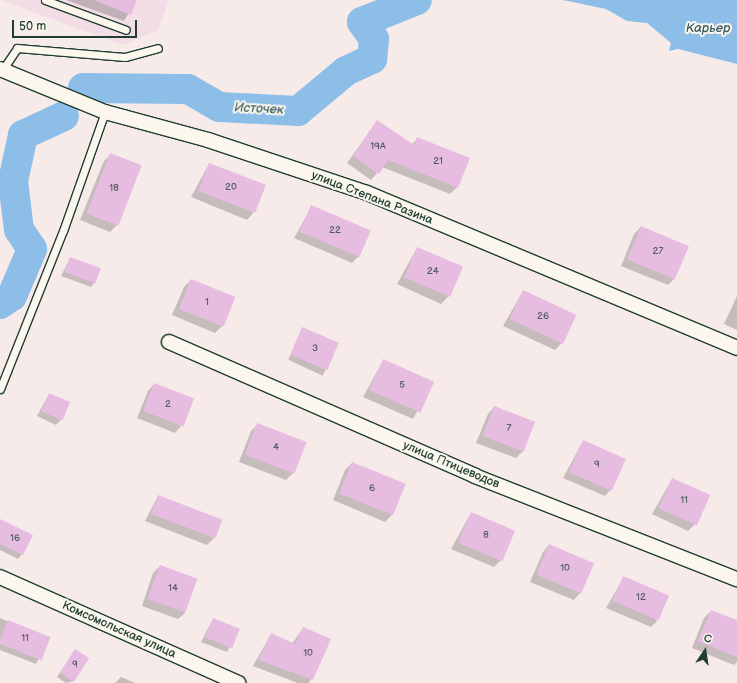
<!DOCTYPE html>
<meta charset="utf-8">
<style>
body{margin:0}
#map{position:relative;width:737px;height:683px;overflow:hidden;background:#f7ebea;font-family:"Balsamiq Sans",sans-serif}
div>[style]{position:absolute}
.built>*{inset:0;background:#f2dde7}
.water>*{inset:0;background:#8dbee8}
.shadow>*{inset:0;background:#0003;transform-origin:0 0}
.river>*{height:30px;margin:-15px;padding:0 15px;transform-origin:15px;border-radius:15px;background:#8dbee8}
.building>*{inset:0;background:#e7bce1;transform-origin:0 0}
.roads{filter:drop-shadow(1px 0 #1f3d34) drop-shadow(-1px 0 #1f3d34) drop-shadow(0 1px #1f3d34) drop-shadow(0 -1px #1f3d34)}
.lane>*{height:7px;margin:-3.5px;padding:0 3.5px;transform-origin:3.5px;border-radius:3.5px;background:#fbf7ec}
.street>*{height:14px;margin:-7px;padding:0 7px;transform-origin:7px;border-radius:7px;background:#fbf7ec}
span{translate:-50% -50%;white-space:nowrap;text-align:center;line-height:1.15;-webkit-text-stroke:4px #fbf7ec;paint-order:stroke}
.number-label{font-size:10px;color:#515d5f}
.number-label span{-webkit-text-stroke-width:0}
.street-label{font-size:12px;color:#1f3d34}
.water-label{font-size:13px;color:#3a5d61;font-style:italic}
.north{position:absolute;left:685px;top:631px;width:40px;height:40px;-webkit-text-stroke:3px #fbf7ec;paint-order:stroke;rotate:13deg;font-size:11px;font-weight:700;line-height:16px;text-align:center;color:#1f3d34}
.north::after{content:'';display:block;margin:auto;width:14px;height:18px;background:#1f3d34;clip-path:polygon(50% 0,100% 100%,50% 72%,0 100%)}
.scale{position:absolute;left:12px;top:20px;width:125px;height:18px;box-sizing:border-box;border:2px solid #1f3d34;border-top:0;padding-left:5px;font-size:12px;line-height:14px;white-space:nowrap;color:#1f3d34;-webkit-text-stroke:3px #fbf7ec;paint-order:stroke}
</style>
<div id="map">
<div class="built">
<i style="clip-path:polygon(0 0,169px 0,158px 30px,123px 45px)"></i>
</div>
<div class="water">
<i style="clip-path:polygon(563px 0,737px 0,737px 64px,678px 49px,669px 51px,671px 43px,647px 23px,627px 21px,606px 9px)"></i>
</div>
<div class="shadow">
<i style="clip-path:polygon(66px 0,136px 0,124px 21px)"></i>
<i style="clip-path:polygon(377px 121px,411px 145px,418px 138px,457px 187px,450px 194px,382px 167px,371px 180px,347px 163px)"></i>
<i style="clip-path:polygon(111px 154px,117px 225px,110px 232px,80px 220px,104px 161px)"></i>
<i style="clip-path:polygon(209px 164px,264px 186px,253px 213px,247px 220px,191px 197px)"></i>
<i style="clip-path:polygon(312px 206px,359px 256px,352px 263px,294px 238px)"></i>
<i style="clip-path:polygon(641px 227px,675px 278px,668px 285px,621px 266px,634px 234px)"></i>
<i style="clip-path:polygon(417px 248px,448px 297px,441px 304px,397px 284px)"></i>
<i style="clip-path:polygon(70px 258px,95px 282px,91px 287px,61px 276px)"></i>
<i style="clip-path:polygon(191px 280px,222px 326px,215px 333px,172px 315px,184px 287px)"></i>
<i style="clip-path:polygon(523px 291px,562px 343px,555px 350px,503px 326px)"></i>
<i style="clip-path:polygon(737px 296px,737px 330px,724px 324px)"></i>
<i style="left:303px;top:328px;width:38px;height:35px;rotate:25deg"></i>
<i style="clip-path:polygon(383px 361px,433px 382px,413px 419px,363px 397px)"></i>
<i style="clip-path:polygon(154px 384px,181px 426px,175px 433px,137px 418px,148px 391px)"></i>
<i style="clip-path:polygon(49px 394px,61px 420px,56px 425px,37px 416px)"></i>
<i style="clip-path:polygon(494px 407px,523px 451px,516px 458px,476px 443px,488px 414px)"></i>
<i style="clip-path:polygon(258px 424px,293px 473px,286px 480px,239px 462px,251px 431px)"></i>
<i style="clip-path:polygon(583px 441px,611px 489px,605px 496px,563px 478px)"></i>
<i style="clip-path:polygon(352px 463px,392px 515px,385px 522px,333px 500px,345px 470px)"></i>
<i style="clip-path:polygon(672px 479px,695px 524px,688px 531px,652px 514px)"></i>
<i style="clip-path:polygon(158px 496px,221px 520px,214px 538px,207px 545px,145px 521px)"></i>
<i style="clip-path:polygon(471px 513px,501px 560px,494px 567px,451px 549px)"></i>
<i style="clip-path:polygon(0 521px,22px 554px,18px 559px,0 550px)"></i>
<i style="clip-path:polygon(549px 545px,580px 593px,574px 600px,530px 582px,543px 552px)"></i>
<i style="clip-path:polygon(160px 566px,185px 613px,178px 619px,142px 606px,153px 573px)"></i>
<i style="clip-path:polygon(624px 577px,657px 621px,651px 627px,606px 608px)"></i>
<i style="clip-path:polygon(711px 611px,737px 621px,737px 662px,734px 665px,692px 648px,704px 618px)"></i>
<i style="clip-path:polygon(0 618px,49px 638px,36px 664px,0 650px)"></i>
<i style="clip-path:polygon(213px 619px,239px 629px,227px 652px,201px 642px)"></i>
<i style="clip-path:polygon(303px 628px,330px 640px,309px 683px,298px 683px,253px 666px,271px 634px,292px 644px)"></i>
<i style="clip-path:polygon(75px 651px,74px 681px,66px 683px,57px 677px)"></i>
<i style="clip-path:polygon(121px 677px,135px 683px,115px 683px)"></i>
</div>
<div class="river">
<i style="left:83px;top:88px;width:105px;rotate:0.5deg"></i>
<i style="left:188px;top:89px;width:36px;rotate:30deg"></i>
<i style="left:219px;top:107px;width:79px;rotate:2.9deg"></i>
<i style="left:298px;top:111px;width:62px;rotate:-39.8deg"></i>
<i style="left:346px;top:71px;width:29px;rotate:-25deg"></i>
<i style="left:372px;top:59px;width:20px;rotate:-84deg"></i>
<i style="left:374px;top:39px;width:21px;rotate:-125deg"></i>
<i style="left:362px;top:22px;width:59px;rotate:-21.8deg"></i>
<i style="left:0;top:304px;width:14px;rotate:-34deg"></i>
<i style="left:12px;top:296px;width:51px;rotate:-66.9deg"></i>
<i style="left:32px;top:249px;width:23px;rotate:-124deg"></i>
<i style="left:19px;top:230px;width:49px;rotate:-97deg"></i>
<i style="left:13px;top:181px;width:47px;rotate:-77.7deg"></i>
<i style="left:23px;top:135px;width:45px;rotate:-24.9deg"></i>
</div>
<div class="building">
<i style="clip-path:polygon(94px 0,137px 0,131px 15px)"></i>
<i style="clip-path:polygon(377px 120px,414px 145px,417px 137px,470px 158px,458px 188px,388px 160px,379px 174px,353px 156px)"></i>
<i style="left:110px;top:153px;width:34px;height:65px;rotate:21deg"></i>
<i style="left:209px;top:163px;width:61px;height:30px;rotate:21deg"></i>
<i style="left:311px;top:205px;width:65px;height:29px;rotate:23deg"></i>
<i style="left:641px;top:226px;width:52px;height:36px;rotate:23deg"></i>
<i style="left:417px;top:247px;width:50px;height:33px;rotate:23deg"></i>
<i style="left:70px;top:257px;width:33px;height:16px;rotate:20deg"></i>
<i style="left:191px;top:279px;width:48px;height:32px;rotate:22deg"></i>
<i style="left:523px;top:290px;width:59px;height:32px;rotate:25deg"></i>
<i style="left:302px;top:327px;width:40px;height:30px;rotate:23deg"></i>
<i style="left:383px;top:359px;width:56px;height:34px;rotate:24deg"></i>
<i style="left:154px;top:383px;width:43px;height:30px;rotate:21deg"></i>
<i style="left:49px;top:393px;width:23px;height:20px;rotate:23deg"></i>
<i style="left:494px;top:406px;width:44px;height:32px;rotate:21deg"></i>
<i style="left:257px;top:423px;width:53px;height:34px;rotate:21deg"></i>
<i style="left:583px;top:440px;width:47px;height:35px;rotate:24deg"></i>
<i style="left:352px;top:462px;width:58px;height:34px;rotate:22deg"></i>
<i style="left:672px;top:478px;width:42px;height:33px;rotate:24deg"></i>
<i style="left:158px;top:495px;width:69px;height:20px;rotate:21deg"></i>
<i style="left:471px;top:512px;width:48px;height:33px;rotate:23deg"></i>
<i style="clip-path:polygon(0 519px,33px 535px,23px 555px,0 544px)"></i>
<i style="left:549px;top:544px;width:49px;height:33px;rotate:23deg"></i>
<i style="left:160px;top:565px;width:40px;height:36px;rotate:20deg"></i>
<i style="left:623px;top:576px;width:50px;height:27px;rotate:23deg"></i>
<i style="clip-path:polygon(711px 610px,737px 620px,737px 657px,698px 641px)"></i>
<i style="left:213px;top:618px;width:29px;height:21px;rotate:22deg"></i>
<i style="left:8px;top:620px;width:46px;height:25px;rotate:22deg"></i>
<i style="clip-path:polygon(303px 627px,331px 639px,313px 680px,258px 660px,271px 633px,295px 644px)"></i>
<i style="left:75px;top:649px;width:17px;height:28px;rotate:33deg"></i>
</div>
<div class="roads">
<div class="lane">
<i style="left:45px;top:0;width:86px;rotate:20.3deg"></i>
<i style="left:1px;top:72px;width:29px;rotate:-56deg"></i>
<i style="left:17px;top:48px;width:108px;rotate:4.8deg"></i>
<i style="left:125px;top:57px;width:34px;rotate:-15deg"></i>
<i style="left:0;top:389px;width:170px;rotate:-68.3deg"></i>
<i style="left:63px;top:231px;width:126px;rotate:-70.6deg"></i>
</div>
<div class="street">
<i style="left:0;top:69px;width:113px;rotate:22.3deg"></i>
<i style="left:105px;top:112px;width:107px;rotate:15.2deg"></i>
<i style="left:208px;top:140px;width:168px;rotate:18.4deg"></i>
<i style="left:367px;top:193px;width:401px;rotate:22.7deg"></i>
<i style="left:169px;top:342px;width:334px;rotate:23.6deg"></i>
<i style="left:475px;top:476px;width:282px;rotate:21.5deg"></i>
<i style="left:0;top:577px;width:261px;rotate:24deg"></i>
</div>
</div>
<div class="number-label">
<span style="left:378px;top:147px">19А</span>
<span style="left:438px;top:162px">21</span>
<span style="left:231px;top:188px">20</span>
<span style="left:114px;top:189px">18</span>
<span style="left:335px;top:231px">22</span>
<span style="left:658px;top:252px">27</span>
<span style="left:433px;top:272px">24</span>
<span style="left:207px;top:303px">1</span>
<span style="left:543px;top:317px">26</span>
<span style="left:315px;top:349px">3</span>
<span style="left:402px;top:386px">5</span>
<span style="left:168px;top:405px">2</span>
<span style="left:509px;top:429px">7</span>
<span style="left:276px;top:448px">4</span>
<span style="left:597px;top:465px">9</span>
<span style="left:372px;top:489px">6</span>
<span style="left:684px;top:501px">11</span>
<span style="left:486px;top:536px">8</span>
<span style="left:15px;top:539px">16</span>
<span style="left:565px;top:569px">10</span>
<span style="left:173px;top:589px">14</span>
<span style="left:641px;top:598px">12</span>
<span style="left:25px;top:639px">11</span>
<span style="left:308px;top:654px">10</span>
<span style="left:75px;top:665px">9</span>
</div>
<div class="street-label">
<span style="left:372px;top:198px;rotate:21deg">улица Степана Разина</span>
<span style="left:451px;top:465px;rotate:23deg">улица Птицеводов</span>
<span style="left:119px;top:630px;rotate:24deg">Комсомольская улица</span>
</div>
<div class="water-label">
<span style="left:708px;top:28px">Карьер</span>
<span style="left:259px;top:109px;rotate:3deg">Источек</span>
</div>
<div class="north">С</div>
<div class="scale">50 m</div>
</div>
